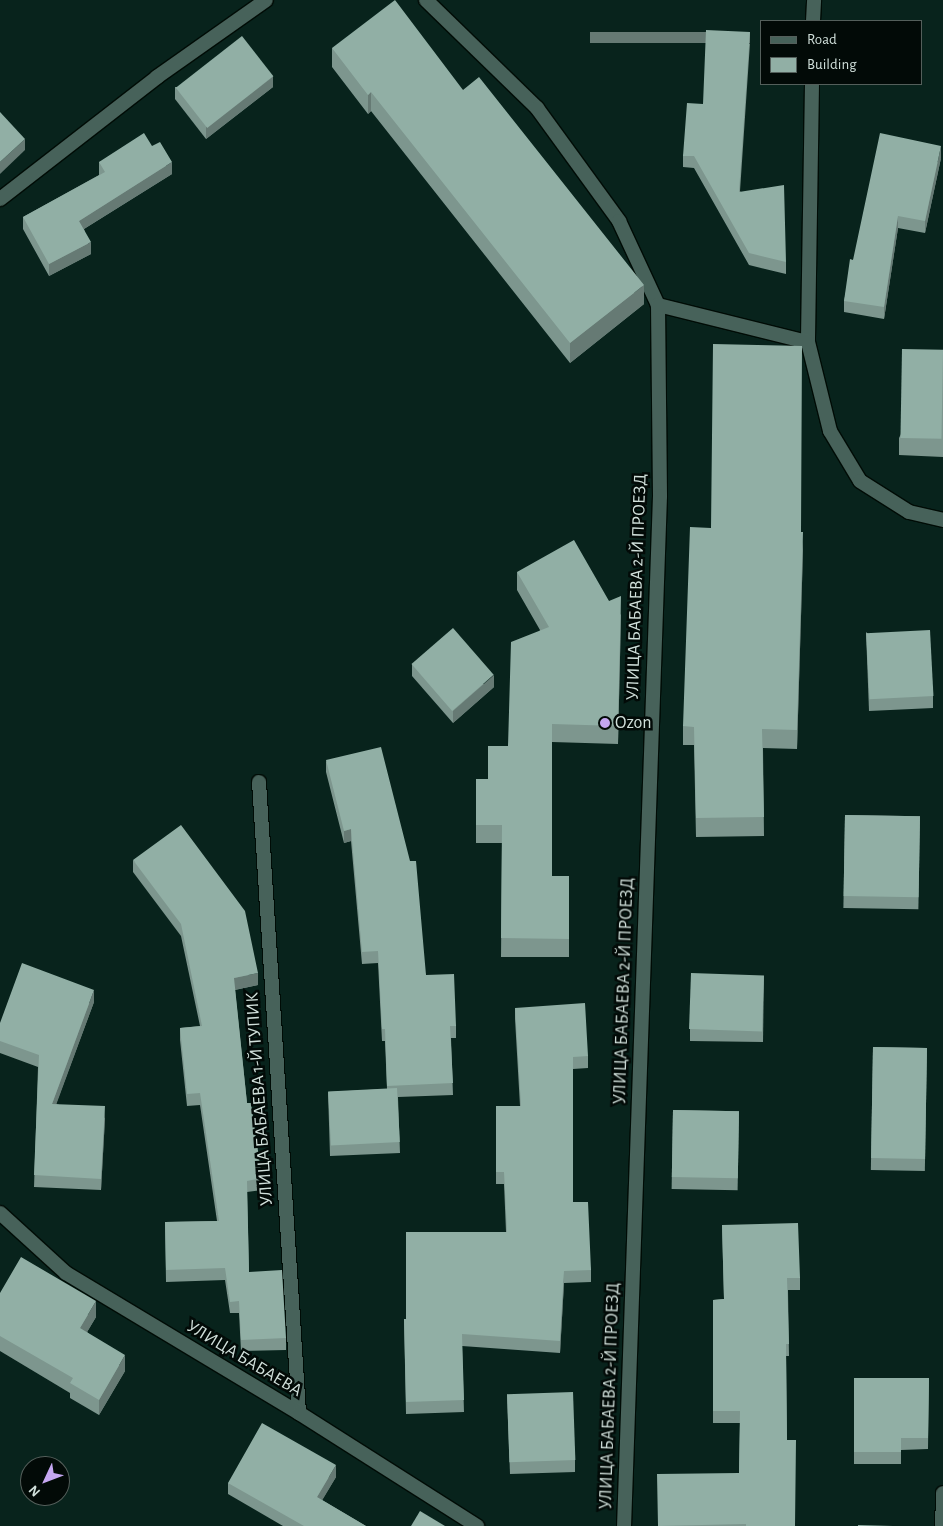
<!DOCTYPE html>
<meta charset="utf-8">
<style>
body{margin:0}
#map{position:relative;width:943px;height:1526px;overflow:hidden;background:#08231c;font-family:"Alegreya Sans",sans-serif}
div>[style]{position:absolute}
.roads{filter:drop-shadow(1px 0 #000c06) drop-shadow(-1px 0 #000c06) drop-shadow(0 1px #000c06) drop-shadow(0 -1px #000c06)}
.minor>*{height:14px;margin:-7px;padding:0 7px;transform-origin:7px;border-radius:7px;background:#47625a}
.wall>*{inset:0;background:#7d968e;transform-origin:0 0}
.shaded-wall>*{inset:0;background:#667a74;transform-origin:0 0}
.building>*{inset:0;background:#91afa5;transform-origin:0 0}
.dots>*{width:14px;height:14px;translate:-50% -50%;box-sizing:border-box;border:2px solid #020a07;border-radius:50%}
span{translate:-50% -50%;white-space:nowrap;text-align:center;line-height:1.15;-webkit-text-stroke:5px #020a07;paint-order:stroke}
.street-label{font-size:18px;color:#d0dfda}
.poi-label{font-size:18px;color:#d0dfda}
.left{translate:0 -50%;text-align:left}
.legend{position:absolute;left:760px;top:20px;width:162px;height:65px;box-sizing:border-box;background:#020a07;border:1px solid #545f5b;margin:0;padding:6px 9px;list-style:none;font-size:15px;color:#d0dfda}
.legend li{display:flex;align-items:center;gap:10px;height:25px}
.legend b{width:25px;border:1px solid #545f5b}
.north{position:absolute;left:20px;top:1456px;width:50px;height:50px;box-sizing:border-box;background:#020a07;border:1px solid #545f5b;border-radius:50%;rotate:227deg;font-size:14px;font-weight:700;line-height:20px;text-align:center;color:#d0dfda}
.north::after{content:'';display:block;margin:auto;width:18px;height:22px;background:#c5a7f1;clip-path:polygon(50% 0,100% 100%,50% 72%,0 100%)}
</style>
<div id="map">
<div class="roads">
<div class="minor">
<i style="left:426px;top:0;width:155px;rotate:44.2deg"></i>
<i style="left:537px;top:108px;width:140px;rotate:54deg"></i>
<i style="left:619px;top:221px;width:93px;rotate:65.1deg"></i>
<i style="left:658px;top:305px;width:191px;rotate:89.4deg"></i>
<i style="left:660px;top:496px;width:1031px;rotate:92deg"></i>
<i style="left:813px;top:21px;width:21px;rotate:-87deg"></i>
<i style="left:812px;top:84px;width:258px;rotate:90.9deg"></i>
<i style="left:808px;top:342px;width:92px;rotate:76.1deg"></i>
<i style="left:830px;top:431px;width:58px;rotate:59deg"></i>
<i style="left:860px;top:481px;width:58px;rotate:32.3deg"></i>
<i style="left:909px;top:512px;width:35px;rotate:13deg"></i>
<i style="left:0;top:199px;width:199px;rotate:-37.8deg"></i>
<i style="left:157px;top:77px;width:133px;rotate:-35.2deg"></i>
<i style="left:658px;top:305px;width:154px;rotate:13.9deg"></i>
<i style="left:259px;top:782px;width:632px;rotate:86.37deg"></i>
<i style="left:0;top:1213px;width:89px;rotate:42.3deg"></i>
<i style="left:66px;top:1273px;width:272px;rotate:31deg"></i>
<i style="left:299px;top:1413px;width:211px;rotate:32.4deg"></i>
<i style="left:942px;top:1526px;width:33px;rotate:-88deg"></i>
</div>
</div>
<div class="wall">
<i style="clip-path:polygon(750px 43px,740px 191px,786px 262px,786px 274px,749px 265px,694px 168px,683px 167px,683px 156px,703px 104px)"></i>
<i style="clip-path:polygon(332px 48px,463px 90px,644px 304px,570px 363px,371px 111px,368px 114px,332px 67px)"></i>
<i style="clip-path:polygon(175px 87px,273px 87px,206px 139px,175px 99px)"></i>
<i style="clip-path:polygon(152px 146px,172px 174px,84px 229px,91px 254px,49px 276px,23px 229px,23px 217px,99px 175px,99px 162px)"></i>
<i style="clip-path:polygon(941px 158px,925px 233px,898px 228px,884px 319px,844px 312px,844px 301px,853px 260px)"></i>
<i style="clip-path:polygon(943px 350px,943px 457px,899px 455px,899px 438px)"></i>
<i style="clip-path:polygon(801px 532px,803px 550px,797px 749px,763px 748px,764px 836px,696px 837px,694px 745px,683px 745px,683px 726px)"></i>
<i style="clip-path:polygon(517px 572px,609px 601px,621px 615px,618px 744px,552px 742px,552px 876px,569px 876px,569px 957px,501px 957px,502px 843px,476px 843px,476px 779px,488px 779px,508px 746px,540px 630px,517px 590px)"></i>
<i style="clip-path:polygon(866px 632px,933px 696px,933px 708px,869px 711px)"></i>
<i style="clip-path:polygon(412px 664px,494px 687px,453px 723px,412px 676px)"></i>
<i style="clip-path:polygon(326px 760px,426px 975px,456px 1026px,456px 1038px,451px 1038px,453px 1095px,398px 1097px,400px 1153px,330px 1156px,328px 1092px,387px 1089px,385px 1041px,382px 1041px,378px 963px,362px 964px,351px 841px,344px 843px,326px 772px)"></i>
<i style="left:845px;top:815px;width:75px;height:93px;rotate:1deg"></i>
<i style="clip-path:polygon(133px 860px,258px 985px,235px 990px,247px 1103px,262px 1178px,262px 1190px,247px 1192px,249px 1272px,286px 1338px,286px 1350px,241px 1351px,239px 1313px,230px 1313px,225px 1280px,166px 1282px,165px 1222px,217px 1221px,200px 1105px,187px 1106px,180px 1040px,180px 1028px,200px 1026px,181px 936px,133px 872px)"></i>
<i style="clip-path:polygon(764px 975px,763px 1042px,690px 1041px,690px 1029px)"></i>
<i style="clip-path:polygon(94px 1002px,56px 1104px,105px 1118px,101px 1190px,34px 1187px,38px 1067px,0 1053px,0 1023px)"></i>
<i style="clip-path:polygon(515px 1008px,588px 1056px,588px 1068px,573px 1069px,573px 1202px,591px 1270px,591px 1282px,564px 1283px,560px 1353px,462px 1346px,464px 1412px,406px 1414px,404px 1319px,406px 1319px,506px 1232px,504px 1184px,496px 1184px,496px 1106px,520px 1106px,515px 1019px)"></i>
<i style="left:873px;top:1047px;width:54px;height:123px;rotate:1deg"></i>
<i style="left:673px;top:1110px;width:66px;height:79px;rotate:1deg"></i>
<i style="clip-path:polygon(722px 1225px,800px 1278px,800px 1290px,788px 1290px,789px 1356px,786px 1356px,787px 1440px,795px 1526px,658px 1526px,739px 1473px,740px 1423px,713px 1423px,713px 1300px,724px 1299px)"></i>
<i style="clip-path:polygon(0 1293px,96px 1317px,87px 1332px,125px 1371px,99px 1415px,70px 1398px,70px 1393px,0 1351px)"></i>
<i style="clip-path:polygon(854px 1378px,929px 1378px,928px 1449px,901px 1450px,901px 1464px,854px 1464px)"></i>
<i style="clip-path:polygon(507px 1394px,575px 1460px,575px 1472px,510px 1474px)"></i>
<i style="clip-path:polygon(336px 1477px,322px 1500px,366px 1526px,283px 1526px,228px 1494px,228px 1483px)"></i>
</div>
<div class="shaded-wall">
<i style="left:750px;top:32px;width:11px;height:160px;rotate:90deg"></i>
<i style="clip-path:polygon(273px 76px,273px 87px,206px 139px,206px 127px)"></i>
<i style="clip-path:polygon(371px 92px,371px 111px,368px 114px,368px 95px)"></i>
<i style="clip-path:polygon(25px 139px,25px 150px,0 174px,0 162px)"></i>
<i style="clip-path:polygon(941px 146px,941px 158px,925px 233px,925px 221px)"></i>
<i style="clip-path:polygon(172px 162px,172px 174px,79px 232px,79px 221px)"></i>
<i style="clip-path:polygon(898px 216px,898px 228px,884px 319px,884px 307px)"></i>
<i style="clip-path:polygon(91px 242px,91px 254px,49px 276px,49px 264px)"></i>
<i style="clip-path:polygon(644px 285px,644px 304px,570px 363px,570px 343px)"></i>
<i style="clip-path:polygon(803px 532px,803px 550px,797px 749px,797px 730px)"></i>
<i style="clip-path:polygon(621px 596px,621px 615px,618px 744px,618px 726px)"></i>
<i style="clip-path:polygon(494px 675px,494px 687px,453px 723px,453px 711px)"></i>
<i style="clip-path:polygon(351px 829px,351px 841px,344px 843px,344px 831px)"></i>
<i style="clip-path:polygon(258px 973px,258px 985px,234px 990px,234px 978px)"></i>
<i style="clip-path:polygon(94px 990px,94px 1002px,52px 1116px,52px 1104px)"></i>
<i style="clip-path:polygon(105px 1106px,105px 1118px,101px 1190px,101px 1179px)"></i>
<i style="clip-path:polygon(564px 1271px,564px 1283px,560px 1353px,560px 1341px)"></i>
<i style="clip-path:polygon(96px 1301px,96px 1317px,80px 1344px,80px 1328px)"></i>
<i style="clip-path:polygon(125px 1355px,125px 1371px,99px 1415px,99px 1400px)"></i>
<i style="clip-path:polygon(336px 1465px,336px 1477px,317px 1509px,317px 1497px)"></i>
</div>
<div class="building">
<i style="clip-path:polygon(395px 0,463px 90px,479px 77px,644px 285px,570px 343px,371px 92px,368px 95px,332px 48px)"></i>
<i style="clip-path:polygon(706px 30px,750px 32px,739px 192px,784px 185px,786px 262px,749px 253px,694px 156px,683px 156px,687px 103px,703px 104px)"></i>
<i style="left:242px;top:36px;width:51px;height:84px;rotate:52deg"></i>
<i style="clip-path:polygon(0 112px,25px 139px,0 162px)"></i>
<i style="clip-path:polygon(144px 133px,152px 146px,160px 142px,172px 162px,79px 221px,91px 242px,49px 264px,23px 217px,105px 172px,99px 162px)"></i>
<i style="clip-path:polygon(880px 133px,941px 146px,925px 221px,898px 216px,884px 307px,844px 301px,850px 259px,853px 260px)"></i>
<i style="clip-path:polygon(713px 344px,802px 346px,801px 532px,803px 532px,797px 730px,762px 729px,764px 817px,696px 818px,694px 727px,683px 726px,690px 527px,711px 528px)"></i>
<i style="left:902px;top:349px;width:41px;height:89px;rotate:1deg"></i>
<i style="clip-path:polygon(574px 540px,609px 601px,621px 596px,618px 726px,552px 724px,552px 876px,569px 876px,569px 939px,501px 938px,502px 825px,476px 825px,476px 779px,488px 779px,488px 746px,508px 746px,511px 642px,549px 627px,517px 572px)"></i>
<i style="left:453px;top:628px;width:62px;height:55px;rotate:49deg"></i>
<i style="left:930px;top:630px;width:66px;height:64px;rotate:87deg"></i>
<i style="clip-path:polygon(381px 747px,410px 861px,416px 861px,426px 975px,454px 974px,456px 1026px,450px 1026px,453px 1083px,387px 1086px,385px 1029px,382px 1029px,378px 951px,362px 952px,351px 829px,344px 831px,326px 760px)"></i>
<i style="left:845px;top:815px;width:75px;height:81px;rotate:1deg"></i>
<i style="clip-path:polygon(181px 825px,245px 911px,258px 973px,234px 978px,247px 1103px,251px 1103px,262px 1178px,247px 1181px,249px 1272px,282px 1270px,286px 1338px,241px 1340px,239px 1301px,230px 1302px,225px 1268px,166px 1270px,165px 1222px,219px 1221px,200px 1093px,187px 1094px,180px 1028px,202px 1026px,181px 924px,133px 860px)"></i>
<i style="clip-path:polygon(22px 963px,94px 990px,52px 1104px,105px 1106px,101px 1179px,34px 1175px,39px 1055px,0 1041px,0 1023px)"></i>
<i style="left:691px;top:973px;width:73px;height:56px;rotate:2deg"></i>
<i style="clip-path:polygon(585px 1003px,588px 1056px,573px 1057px,573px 1202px,588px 1202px,591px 1270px,564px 1271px,560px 1341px,462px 1334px,464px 1400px,406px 1402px,404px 1319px,406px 1319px,406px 1232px,507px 1232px,504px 1172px,496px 1172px,496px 1106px,521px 1106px,515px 1008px)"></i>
<i style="left:873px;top:1047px;width:54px;height:111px;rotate:1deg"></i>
<i style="left:397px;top:1088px;width:54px;height:69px;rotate:87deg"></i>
<i style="left:673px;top:1110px;width:66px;height:67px;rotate:1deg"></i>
<i style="clip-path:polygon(798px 1223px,800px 1278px,787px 1278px,789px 1344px,786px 1344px,787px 1440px,796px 1440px,795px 1526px,746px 1526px,746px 1524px,658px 1526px,657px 1474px,739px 1473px,740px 1411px,713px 1411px,713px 1300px,724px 1299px,722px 1225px)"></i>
<i style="clip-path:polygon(21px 1257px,96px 1301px,80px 1328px,125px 1355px,99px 1400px,70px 1383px,73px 1378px,0 1336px,0 1293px)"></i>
<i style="clip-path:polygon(854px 1378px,929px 1378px,928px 1438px,901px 1438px,901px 1452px,854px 1452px)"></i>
<i style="left:573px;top:1392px;width:68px;height:66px;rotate:88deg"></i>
<i style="clip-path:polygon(262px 1423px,336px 1465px,317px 1497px,366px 1526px,304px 1526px,228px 1483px)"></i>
<i style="clip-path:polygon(420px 1511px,445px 1526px,411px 1526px)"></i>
<i style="clip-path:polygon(858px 1525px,893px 1526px,858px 1526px)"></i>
</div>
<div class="dots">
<i style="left:605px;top:723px;background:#c5a7f1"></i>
</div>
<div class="street-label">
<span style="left:637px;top:587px;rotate:-88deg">УЛИЦА БАБАЕВА 2-Й ПРОЕЗД</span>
<span style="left:624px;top:991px;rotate:-88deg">УЛИЦА БАБАЕВА 2-Й ПРОЕЗД</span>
<span style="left:260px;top:1099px;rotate:-94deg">УЛИЦА БАБАЕВА 1-Й ТУПИК</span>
<span style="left:244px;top:1359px;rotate:31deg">УЛИЦА БАБАЕВА</span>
<span style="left:610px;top:1396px;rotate:-88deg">УЛИЦА БАБАЕВА 2-Й ПРОЕЗД</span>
</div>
<div class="poi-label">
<span class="left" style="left:615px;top:723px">Ozon</span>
</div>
<ul class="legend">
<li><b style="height:6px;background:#47625a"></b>Road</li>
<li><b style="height:14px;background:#91afa5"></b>Building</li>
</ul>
<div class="north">N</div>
</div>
